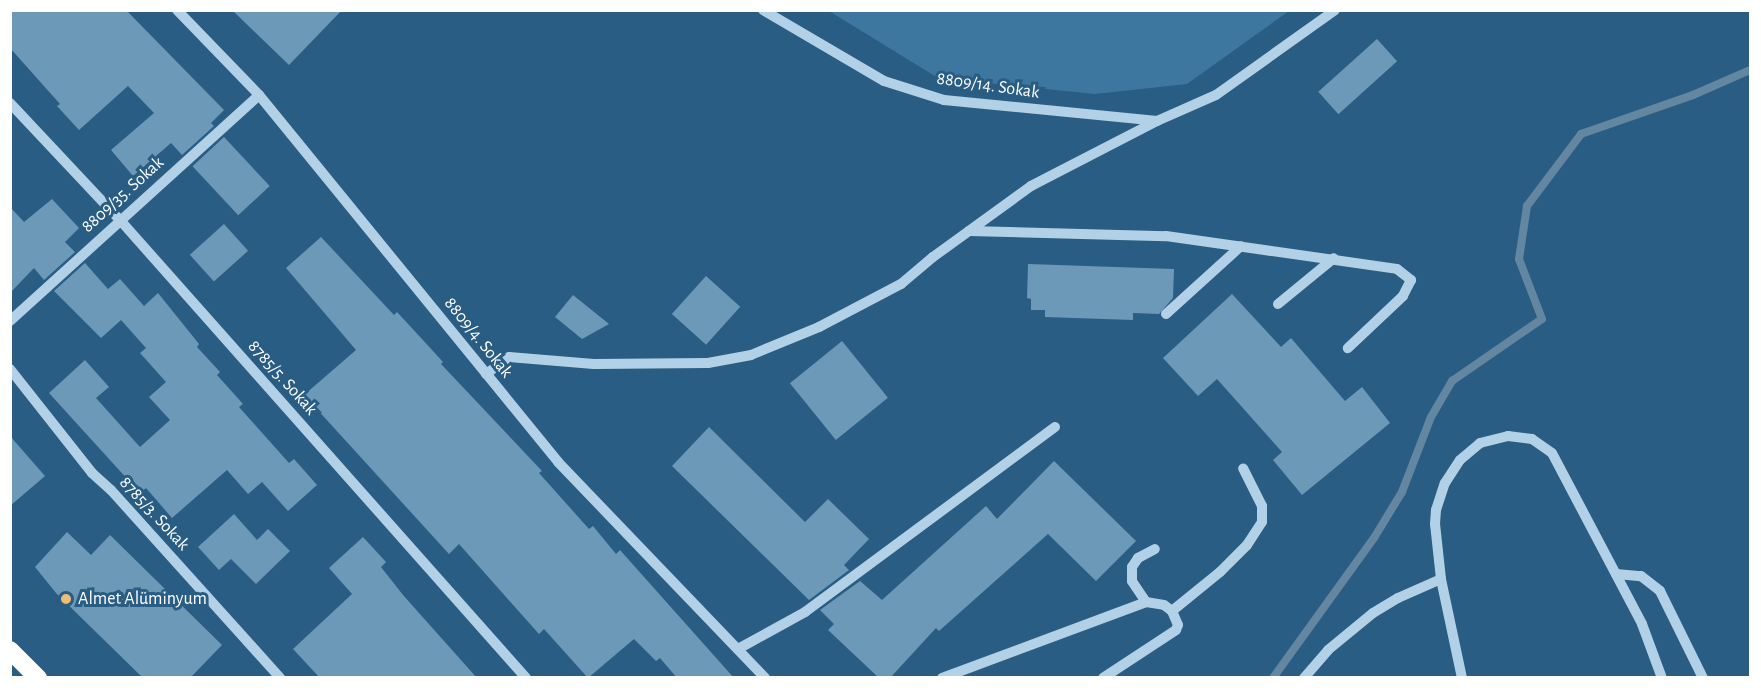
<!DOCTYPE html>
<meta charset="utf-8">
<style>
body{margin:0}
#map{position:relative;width:1761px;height:688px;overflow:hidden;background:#295d83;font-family:"Alegreya Sans",sans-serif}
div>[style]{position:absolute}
.green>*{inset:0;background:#3d779f}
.stream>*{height:8px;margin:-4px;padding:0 4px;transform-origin:4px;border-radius:4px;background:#6386a1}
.building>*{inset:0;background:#6c99b8;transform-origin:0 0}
.minor>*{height:10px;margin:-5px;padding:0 5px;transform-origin:5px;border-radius:5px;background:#b2d1e6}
.highway>*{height:18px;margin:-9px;padding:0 9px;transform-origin:9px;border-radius:9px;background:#fff}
.dots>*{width:16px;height:16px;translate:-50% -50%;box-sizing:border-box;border:3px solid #295d83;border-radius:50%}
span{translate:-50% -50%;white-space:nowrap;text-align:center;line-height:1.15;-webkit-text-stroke:6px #295d83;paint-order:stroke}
.street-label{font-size:18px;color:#fff}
.poi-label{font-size:18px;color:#fff}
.left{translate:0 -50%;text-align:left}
.frame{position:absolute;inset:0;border:12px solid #fff;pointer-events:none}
</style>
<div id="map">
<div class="green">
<i style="clip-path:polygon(829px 11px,1289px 11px,1187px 84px,1095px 94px,938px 78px)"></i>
</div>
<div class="stream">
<i style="left:1273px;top:678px;width:173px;rotate:-54.2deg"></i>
<i style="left:1374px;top:538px;width:54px;rotate:-58.7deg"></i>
<i style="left:1402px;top:492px;width:80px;rotate:-68.9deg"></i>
<i style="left:1431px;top:417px;width:42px;rotate:-59.7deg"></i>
<i style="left:1452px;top:381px;width:109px;rotate:-34.6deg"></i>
<i style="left:1542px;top:319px;width:64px;rotate:-111deg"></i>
<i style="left:1519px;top:259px;width:54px;rotate:-81.4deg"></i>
<i style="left:1527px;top:206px;width:90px;rotate:-53.1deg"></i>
<i style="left:1581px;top:134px;width:119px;rotate:-19.2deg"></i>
<i style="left:1693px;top:95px;width:62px;rotate:-23.7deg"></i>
</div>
<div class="building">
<i style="clip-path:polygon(10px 10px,126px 10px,224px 110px,211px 123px,214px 126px,182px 155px,171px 143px,133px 176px,111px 150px,154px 113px,128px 86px,79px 130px,57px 106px,60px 104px,10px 48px)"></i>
<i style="clip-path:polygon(232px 10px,342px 10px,289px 65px)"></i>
<i style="left:1377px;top:39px;width:30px;height:79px;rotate:48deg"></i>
<i style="left:224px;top:137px;width:67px;height:43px;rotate:47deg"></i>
<i style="clip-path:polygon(52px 199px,79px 228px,65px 242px,75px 252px,44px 280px,34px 268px,10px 293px,10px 207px,24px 222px)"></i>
<i style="left:224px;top:224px;width:36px;height:46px;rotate:48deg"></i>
<i style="clip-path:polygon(321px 237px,394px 315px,397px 312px,422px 339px,443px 362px,441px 364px,542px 471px,539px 473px,589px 529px,593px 526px,616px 554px,620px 550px,734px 678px,677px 678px,660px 658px,656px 661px,634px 639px,588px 678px,544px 629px,539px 634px,459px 544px,449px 554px,304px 395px,356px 350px,286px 268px)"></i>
<i style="clip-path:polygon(85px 263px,108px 289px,120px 279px,144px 306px,158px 293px,199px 344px,197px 347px,220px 372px,217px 375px,243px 404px,239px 407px,289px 463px,294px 459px,317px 485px,288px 511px,262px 482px,248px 494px,227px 470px,172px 518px,146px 488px,140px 493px,49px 393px,85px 360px,109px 387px,96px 398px,140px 447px,170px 420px,149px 397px,166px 382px,140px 353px,146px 348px,121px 320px,101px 338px,54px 291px)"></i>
<i style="clip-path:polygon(1028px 264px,1174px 269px,1173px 298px,1159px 314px,1133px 313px,1133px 320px,1045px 317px,1045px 310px,1031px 310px,1031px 299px,1027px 298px)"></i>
<i style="left:706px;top:276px;width:46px;height:51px;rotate:42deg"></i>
<i style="clip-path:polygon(1232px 294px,1281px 347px,1291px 338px,1345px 401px,1362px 387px,1390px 423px,1302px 495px,1273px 460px,1282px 452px,1217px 379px,1198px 396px,1163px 358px)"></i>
<i style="clip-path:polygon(573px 295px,609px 324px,582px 339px,555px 317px)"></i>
<i style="left:842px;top:341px;width:73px;height:67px;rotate:51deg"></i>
<i style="clip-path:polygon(709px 427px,805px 522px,828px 499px,869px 539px,844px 565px,849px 570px,809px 600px,672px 466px)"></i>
<i style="clip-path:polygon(10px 436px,45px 476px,10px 506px)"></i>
<i style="clip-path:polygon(1054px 461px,1136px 541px,1096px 581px,1048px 534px,939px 631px,936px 628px,890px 678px,879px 678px,828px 630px,834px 624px,820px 610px,860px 581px,882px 600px,986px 506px,997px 519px)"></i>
<i style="clip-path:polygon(234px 514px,257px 540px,268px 529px,290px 551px,256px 584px,231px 559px,219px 570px,198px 547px)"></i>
<i style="clip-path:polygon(67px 532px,91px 555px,110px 535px,222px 645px,190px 678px,143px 678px,56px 593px,35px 567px)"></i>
<i style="clip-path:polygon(363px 537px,386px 562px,381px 567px,403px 595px,477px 678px,320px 678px,293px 649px,352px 594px,329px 568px)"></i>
</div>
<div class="minor">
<i style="left:177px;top:10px;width:118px;rotate:46deg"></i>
<i style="left:259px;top:95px;width:473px;rotate:50.8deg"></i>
<i style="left:558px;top:462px;width:299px;rotate:46.2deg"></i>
<i style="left:763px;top:10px;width:140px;rotate:30.4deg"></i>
<i style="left:884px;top:81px;width:63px;rotate:17.6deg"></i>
<i style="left:944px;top:100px;width:214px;rotate:5.6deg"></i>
<i style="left:10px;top:103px;width:161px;rotate:46.8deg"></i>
<i style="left:120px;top:220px;width:612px;rotate:48.44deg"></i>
<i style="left:969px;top:231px;width:197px;rotate:1.5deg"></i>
<i style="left:1166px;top:236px;width:233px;rotate:8.1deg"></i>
<i style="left:1397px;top:269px;width:18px;rotate:38deg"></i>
<i style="left:1411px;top:280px;width:18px;rotate:117deg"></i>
<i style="left:1403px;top:296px;width:76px;rotate:136.6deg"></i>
<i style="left:1278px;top:304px;width:72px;rotate:-39.4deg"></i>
<i style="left:1166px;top:314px;width:101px;rotate:-42.2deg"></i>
<i style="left:10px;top:321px;width:336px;rotate:-42.2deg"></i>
<i style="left:10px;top:369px;width:132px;rotate:51.7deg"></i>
<i style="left:92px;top:473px;width:25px;rotate:42deg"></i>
<i style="left:111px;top:490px;width:253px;rotate:48deg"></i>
<i style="left:486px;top:374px;width:29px;rotate:-36deg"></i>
<i style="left:509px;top:357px;width:85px;rotate:4.7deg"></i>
<i style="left:594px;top:364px;width:114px;rotate:-0.5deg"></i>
<i style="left:708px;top:363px;width:44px;rotate:-10.5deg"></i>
<i style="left:751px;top:355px;width:74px;rotate:-22.4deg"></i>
<i style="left:819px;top:327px;width:93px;rotate:-27.7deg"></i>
<i style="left:901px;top:284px;width:42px;rotate:-40.2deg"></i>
<i style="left:933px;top:257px;width:121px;rotate:-35.9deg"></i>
<i style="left:1031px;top:186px;width:142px;rotate:-27.3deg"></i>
<i style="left:1157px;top:121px;width:64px;rotate:-23.8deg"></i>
<i style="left:1216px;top:95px;width:146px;rotate:-35.5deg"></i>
<i style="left:1616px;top:574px;width:25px;rotate:5deg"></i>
<i style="left:1641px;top:576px;width:24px;rotate:38deg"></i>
<i style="left:1660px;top:591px;width:97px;rotate:63.7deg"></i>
<i style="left:1146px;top:602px;width:25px;rotate:-124deg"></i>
<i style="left:1132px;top:581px;width:14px;rotate:-90deg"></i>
<i style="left:1132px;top:567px;width:11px;rotate:-56deg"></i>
<i style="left:1138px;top:558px;width:19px;rotate:-28deg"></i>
<i style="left:1172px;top:611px;width:62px;rotate:-39.1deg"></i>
<i style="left:1220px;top:572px;width:38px;rotate:-45deg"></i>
<i style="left:1247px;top:545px;width:27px;rotate:-57deg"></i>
<i style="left:1262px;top:522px;width:16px;rotate:-90deg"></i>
<i style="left:1262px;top:506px;width:42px;rotate:-116.6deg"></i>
<i style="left:738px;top:649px;width:77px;rotate:-28.9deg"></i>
<i style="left:805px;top:612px;width:311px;rotate:-36.5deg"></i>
<i style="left:942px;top:678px;width:218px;rotate:-20.4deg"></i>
<i style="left:1146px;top:602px;width:18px;rotate:9deg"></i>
<i style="left:1164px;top:605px;width:10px;rotate:37deg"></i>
<i style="left:1172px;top:611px;width:15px;rotate:67deg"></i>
<i style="left:1178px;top:625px;width:5px;rotate:112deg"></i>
<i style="left:1176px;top:630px;width:87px;rotate:146.7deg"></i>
<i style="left:1304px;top:678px;width:37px;rotate:-49deg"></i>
<i style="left:1328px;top:650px;width:58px;rotate:-39.4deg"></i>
<i style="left:1373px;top:613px;width:29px;rotate:-31deg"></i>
<i style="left:1398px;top:598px;width:47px;rotate:-23.8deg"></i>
<i style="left:1462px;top:678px;width:101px;rotate:-102deg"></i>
<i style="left:1441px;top:579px;width:55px;rotate:-96.2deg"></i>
<i style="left:1435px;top:524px;width:14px;rotate:-86deg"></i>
<i style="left:1436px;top:510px;width:28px;rotate:-72deg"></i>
<i style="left:1445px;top:483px;width:27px;rotate:-57deg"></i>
<i style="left:1460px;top:460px;width:26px;rotate:-40deg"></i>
<i style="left:1480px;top:443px;width:29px;rotate:-14deg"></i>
<i style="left:1508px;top:436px;width:24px;rotate:7deg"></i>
<i style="left:1532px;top:439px;width:24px;rotate:35deg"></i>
<i style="left:1552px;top:453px;width:193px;rotate:62.2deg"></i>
<i style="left:1642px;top:624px;width:58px;rotate:69.7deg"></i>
</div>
<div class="highway">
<i style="left:10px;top:650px;width:40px;rotate:45deg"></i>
</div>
<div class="dots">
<i style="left:66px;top:599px;background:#eebc79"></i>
</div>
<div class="street-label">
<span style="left:988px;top:86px;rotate:8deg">8809/14. Sokak</span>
<span style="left:123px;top:195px;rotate:-42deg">8809/35. Sokak</span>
<span style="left:478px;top:338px;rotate:51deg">8809/4. Sokak</span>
<span style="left:282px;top:378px;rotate:48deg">8785/5. Sokak</span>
<span style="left:154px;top:514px;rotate:47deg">8785/3. Sokak</span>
</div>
<div class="poi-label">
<span class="left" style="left:78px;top:599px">Almet Alüminyum</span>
</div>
<div class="frame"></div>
</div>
